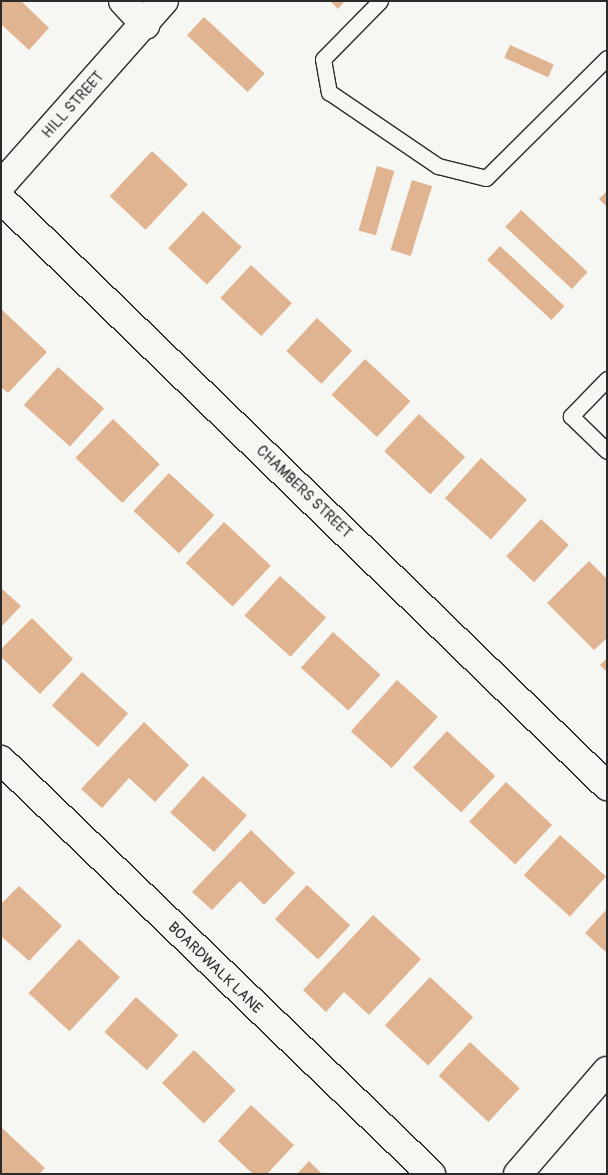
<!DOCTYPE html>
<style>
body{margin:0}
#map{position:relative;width:608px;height:1175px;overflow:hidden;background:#f6f6f2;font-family:Pangolin,sans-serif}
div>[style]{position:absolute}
.building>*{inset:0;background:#e1b491;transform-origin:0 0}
.roads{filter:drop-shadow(1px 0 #2b2b2b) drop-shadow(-1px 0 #2b2b2b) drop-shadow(0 1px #2b2b2b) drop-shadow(0 -1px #2b2b2b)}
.lane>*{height:15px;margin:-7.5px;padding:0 7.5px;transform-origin:7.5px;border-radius:7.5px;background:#f6f6f2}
.street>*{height:28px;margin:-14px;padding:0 14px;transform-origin:14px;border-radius:14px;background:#f6f6f2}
span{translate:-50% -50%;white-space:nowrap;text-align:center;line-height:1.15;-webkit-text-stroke:4.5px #f6f6f2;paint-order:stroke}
.street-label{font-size:15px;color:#2b2b2b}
.frame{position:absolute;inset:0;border:2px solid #2b2b2b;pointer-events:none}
</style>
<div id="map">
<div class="building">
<i style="clip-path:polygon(1px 1px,21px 1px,49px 28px,29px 50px,1px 24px)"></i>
<i style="clip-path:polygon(330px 1px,345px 1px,338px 9px)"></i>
<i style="left:204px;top:17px;width:83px;height:25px;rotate:43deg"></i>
<i style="left:510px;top:45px;width:48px;height:14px;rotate:24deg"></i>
<i style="left:152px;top:151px;width:49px;height:62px;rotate:43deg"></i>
<i style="left:377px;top:166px;width:18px;height:67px;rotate:16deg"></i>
<i style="left:412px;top:180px;width:21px;height:73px;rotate:17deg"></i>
<i style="clip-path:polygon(607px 191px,607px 207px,599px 199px)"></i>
<i style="left:521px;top:210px;width:91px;height:23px;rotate:43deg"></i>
<i style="left:203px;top:211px;width:53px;height:51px;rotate:43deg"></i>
<i style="left:500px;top:246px;width:88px;height:19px;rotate:43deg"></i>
<i style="left:251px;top:265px;width:56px;height:45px;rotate:43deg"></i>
<i style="clip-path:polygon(1px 309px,47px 352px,8px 393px,1px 387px)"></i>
<i style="left:317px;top:318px;width:48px;height:45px;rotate:43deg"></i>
<i style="left:365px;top:359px;width:62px;height:49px;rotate:43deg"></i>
<i style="left:58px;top:367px;width:62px;height:51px;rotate:42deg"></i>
<i style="left:419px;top:414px;width:63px;height:51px;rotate:43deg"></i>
<i style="left:113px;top:419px;width:65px;height:54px;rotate:44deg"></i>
<i style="left:481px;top:458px;width:62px;height:54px;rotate:42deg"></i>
<i style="left:169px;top:473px;width:62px;height:52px;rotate:43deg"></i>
<i style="left:541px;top:519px;width:38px;height:51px;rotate:43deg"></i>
<i style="left:224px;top:522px;width:64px;height:56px;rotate:43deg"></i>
<i style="clip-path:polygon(589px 561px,607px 579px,607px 638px,594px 650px,547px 603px)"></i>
<i style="left:280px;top:576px;width:62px;height:53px;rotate:42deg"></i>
<i style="clip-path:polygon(1px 588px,21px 606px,1px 627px)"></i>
<i style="clip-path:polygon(32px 618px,73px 659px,40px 694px,1px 657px,1px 649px)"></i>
<i style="left:333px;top:632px;width:64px;height:48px;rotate:42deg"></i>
<i style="clip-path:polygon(607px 658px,607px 672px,600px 665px)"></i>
<i style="left:82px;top:672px;width:62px;height:45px;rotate:42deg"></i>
<i style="left:397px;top:680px;width:55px;height:69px;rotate:42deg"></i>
<i style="clip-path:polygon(144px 722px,189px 765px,155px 802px,129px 778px,102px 808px,81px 789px)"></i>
<i style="left:447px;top:731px;width:66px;height:50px;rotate:43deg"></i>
<i style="left:203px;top:776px;width:59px;height:49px;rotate:42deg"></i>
<i style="left:506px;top:782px;width:63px;height:54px;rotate:43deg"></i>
<i style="clip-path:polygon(251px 830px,295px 873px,264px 905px,240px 881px,212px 910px,192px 892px)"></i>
<i style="left:560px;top:835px;width:62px;height:54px;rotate:42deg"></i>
<i style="left:307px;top:885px;width:59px;height:47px;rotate:43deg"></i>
<i style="clip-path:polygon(19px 886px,62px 926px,29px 961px,1px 936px,1px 904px)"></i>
<i style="clip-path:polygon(607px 909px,607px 953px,585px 933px)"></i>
<i style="clip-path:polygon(373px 915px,421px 959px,369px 1015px,344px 992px,326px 1012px,303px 990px)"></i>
<i style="left:79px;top:939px;width:56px;height:74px;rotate:43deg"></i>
<i style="left:430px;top:977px;width:59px;height:66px;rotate:43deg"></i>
<i style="left:136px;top:997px;width:57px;height:47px;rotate:42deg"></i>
<i style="left:470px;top:1042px;width:68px;height:46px;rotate:43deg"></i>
<i style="left:194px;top:1050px;width:58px;height:46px;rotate:44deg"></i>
<i style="clip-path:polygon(251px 1105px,294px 1145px,267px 1174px,253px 1174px,218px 1141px)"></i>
<i style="clip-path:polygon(1px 1127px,45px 1168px,39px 1174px,1px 1174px)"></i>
<i style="clip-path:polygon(309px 1161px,322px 1174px,297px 1174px)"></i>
</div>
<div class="roads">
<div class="lane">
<i style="left:380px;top:1px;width:81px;rotate:134.5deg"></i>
<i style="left:323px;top:59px;width:34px;rotate:80deg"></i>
<i style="left:329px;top:92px;width:132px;rotate:34.2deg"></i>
<i style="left:438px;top:166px;width:49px;rotate:14deg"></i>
<i style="left:486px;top:178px;width:170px;rotate:-44.8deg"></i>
<i style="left:607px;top:379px;width:52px;rotate:134.2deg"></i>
<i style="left:571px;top:416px;width:50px;rotate:44.2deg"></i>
</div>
<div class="street">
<i style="left:123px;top:1px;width:33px;rotate:47deg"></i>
<i style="left:1px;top:185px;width:246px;rotate:-48.5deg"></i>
<i style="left:1px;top:199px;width:844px;rotate:44.09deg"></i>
<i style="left:1px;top:760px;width:597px;rotate:43.91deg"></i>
<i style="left:518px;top:1174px;width:136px;rotate:-49.2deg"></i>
</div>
</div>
<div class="street-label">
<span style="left:73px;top:105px;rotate:-48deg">HILL STREET</span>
<span style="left:304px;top:492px;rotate:44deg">CHAMBERS STREET</span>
<span style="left:215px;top:968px;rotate:44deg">BOARDWALK LANE</span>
</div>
<div class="frame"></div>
</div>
